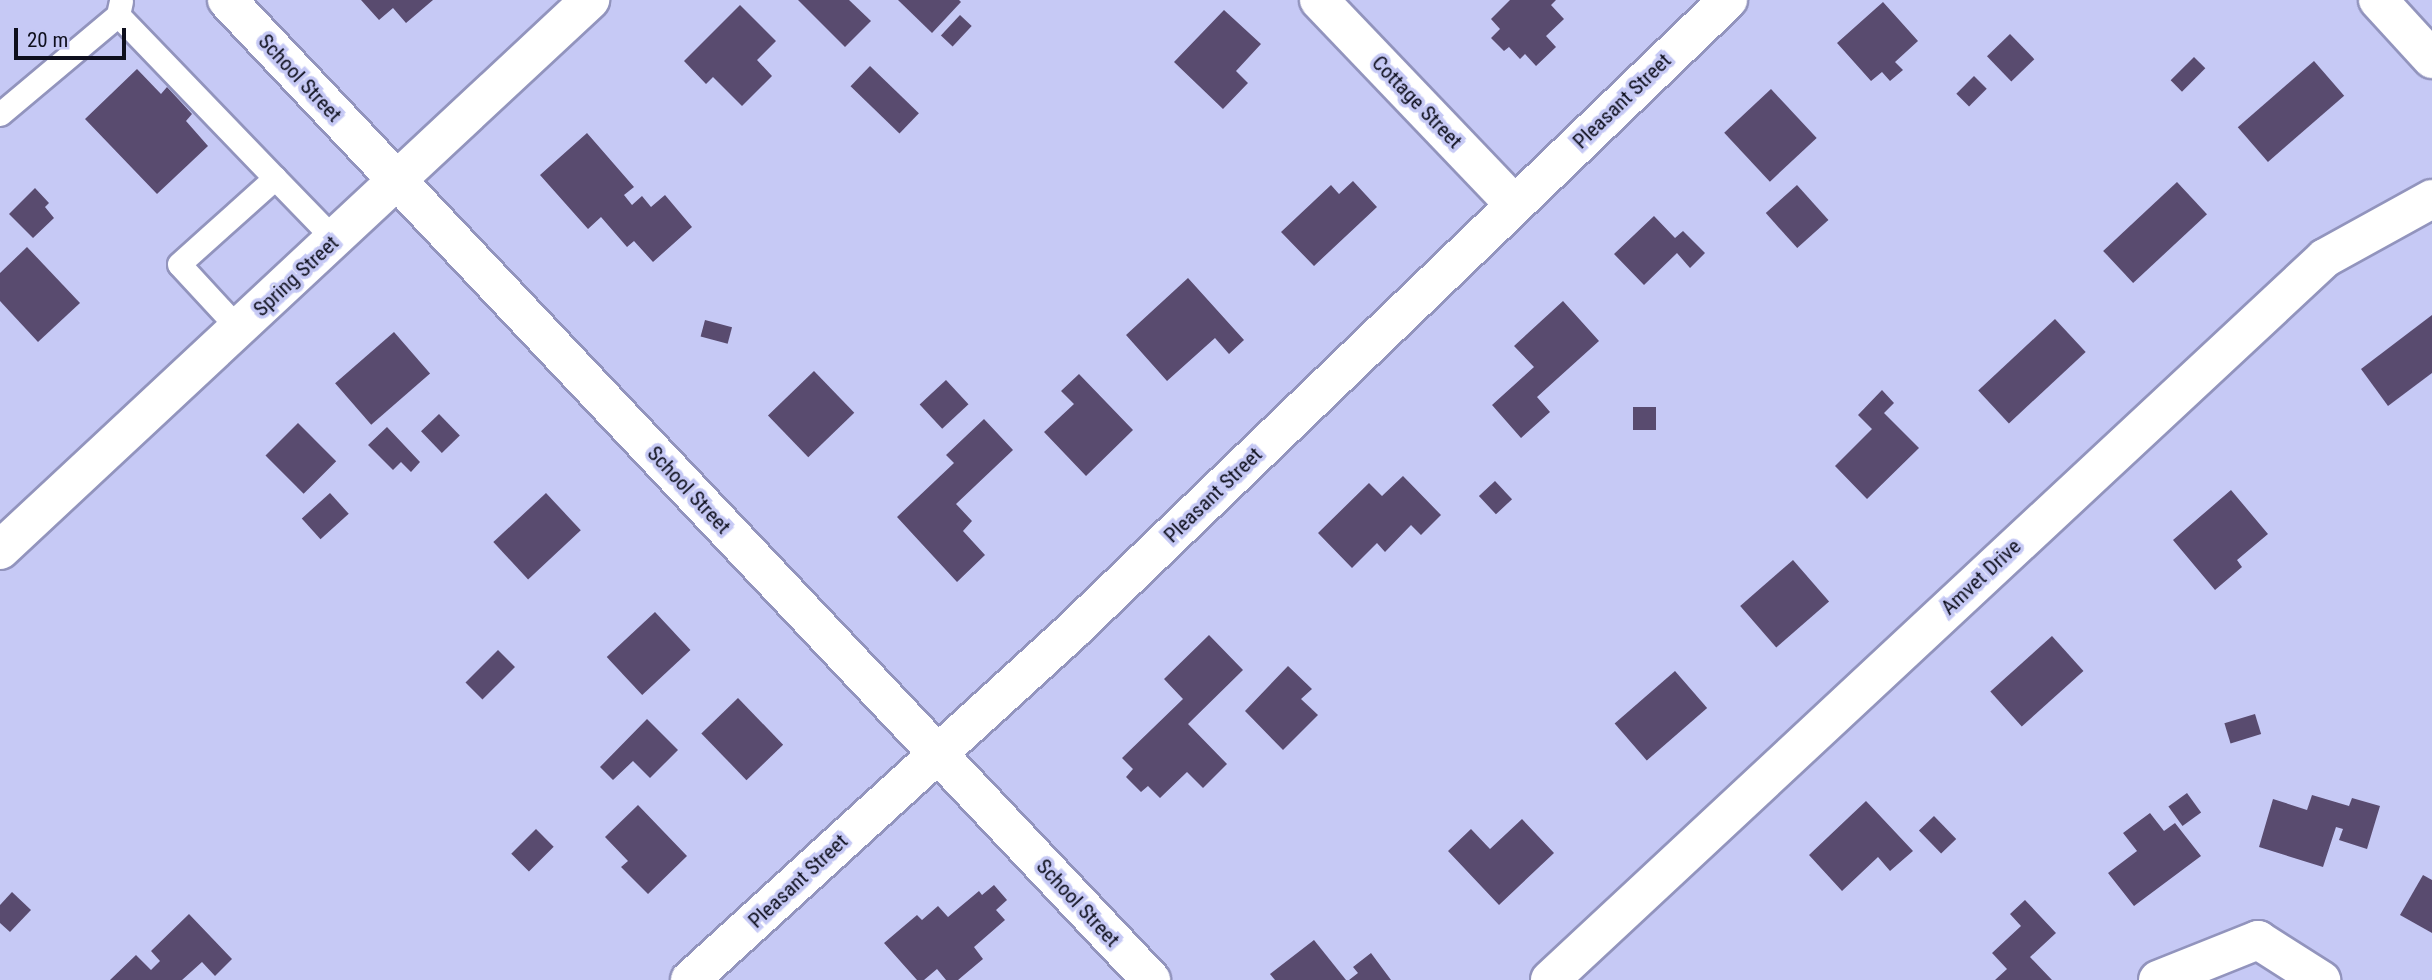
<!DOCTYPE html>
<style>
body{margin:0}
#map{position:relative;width:2432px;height:980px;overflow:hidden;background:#c6c9f5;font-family:"Roboto Condensed",sans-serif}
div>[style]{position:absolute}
.building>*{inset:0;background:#594b6f;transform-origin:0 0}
.roads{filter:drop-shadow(2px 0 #9294bd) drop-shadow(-2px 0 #9294bd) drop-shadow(0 2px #9294bd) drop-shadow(0 -2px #9294bd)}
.service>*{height:23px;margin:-11.5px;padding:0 11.5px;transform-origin:11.5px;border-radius:11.5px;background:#fff}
.minor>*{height:38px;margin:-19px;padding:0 19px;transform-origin:19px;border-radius:19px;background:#fff}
.tertiary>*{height:38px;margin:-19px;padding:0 19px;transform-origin:19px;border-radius:19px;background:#fff}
span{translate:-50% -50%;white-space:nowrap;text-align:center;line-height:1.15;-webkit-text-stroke:7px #c6c9f5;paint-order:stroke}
.street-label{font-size:21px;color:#0e0f1d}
.scale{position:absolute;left:14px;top:28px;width:112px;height:32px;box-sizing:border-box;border:4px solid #0e0f1d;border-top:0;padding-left:9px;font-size:21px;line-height:24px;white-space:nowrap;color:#0e0f1d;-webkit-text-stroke:5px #c6c9f5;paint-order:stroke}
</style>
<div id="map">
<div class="building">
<i style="clip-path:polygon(361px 0,433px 0,406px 23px,393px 8px,379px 20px)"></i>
<i style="clip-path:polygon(798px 0,849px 0,871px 21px,845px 47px)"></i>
<i style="clip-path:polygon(898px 0,959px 0,961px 2px,932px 33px)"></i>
<i style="clip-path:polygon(1510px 0,1556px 0,1551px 5px,1564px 19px,1546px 36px,1556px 47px,1536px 66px,1525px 54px,1520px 59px,1509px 47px,1504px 51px,1491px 38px,1500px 29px,1491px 19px)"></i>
<i style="clip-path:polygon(1883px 2px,1918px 41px,1895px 62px,1903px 70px,1890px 81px,1882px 72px,1871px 81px,1837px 43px)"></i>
<i style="clip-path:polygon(740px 5px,776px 41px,757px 60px,772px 76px,742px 106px,713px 77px,706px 84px,684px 61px)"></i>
<i style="clip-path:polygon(1224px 10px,1261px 44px,1236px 71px,1248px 83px,1223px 109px,1174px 62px)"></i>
<i style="left:960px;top:15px;width:16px;height:28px;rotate:43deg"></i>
<i style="left:2010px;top:34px;width:35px;height:32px;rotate:46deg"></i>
<i style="left:2194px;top:57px;width:16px;height:33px;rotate:45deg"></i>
<i style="left:2314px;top:61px;width:46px;height:101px;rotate:49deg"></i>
<i style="left:870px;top:66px;width:68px;height:28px;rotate:44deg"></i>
<i style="clip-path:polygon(137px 69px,161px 94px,167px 87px,192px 114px,186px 121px,208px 146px,157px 194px,85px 119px)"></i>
<i style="left:1974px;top:76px;width:18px;height:25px;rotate:45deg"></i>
<i style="left:1771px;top:89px;width:67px;height:64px;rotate:47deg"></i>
<i style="clip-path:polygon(587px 133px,634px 187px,624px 195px,632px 205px,642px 196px,651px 207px,665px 195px,692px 227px,653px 262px,634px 241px,627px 247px,601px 217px,588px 229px,540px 175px)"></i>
<i style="clip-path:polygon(1353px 181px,1377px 207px,1314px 266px,1281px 232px,1331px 185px,1339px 194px)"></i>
<i style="left:2177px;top:182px;width:44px;height:101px;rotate:47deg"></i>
<i style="left:1797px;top:185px;width:47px;height:42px;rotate:48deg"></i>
<i style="clip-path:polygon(35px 188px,49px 203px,45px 207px,54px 218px,33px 238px,9px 214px)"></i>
<i style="clip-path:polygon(1654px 216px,1675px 238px,1683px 231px,1705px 253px,1690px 268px,1677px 253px,1644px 285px,1614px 254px)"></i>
<i style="clip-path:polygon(27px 247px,80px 303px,38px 342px,0 301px,0 273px)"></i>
<i style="clip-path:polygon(1188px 278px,1244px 340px,1229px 354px,1215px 338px,1167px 381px,1126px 335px)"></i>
<i style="clip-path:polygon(1563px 301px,1599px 341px,1537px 397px,1550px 412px,1521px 438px,1492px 405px,1534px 367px,1514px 346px)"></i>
<i style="clip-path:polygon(2432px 315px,2432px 373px,2388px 406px,2361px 369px)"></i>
<i style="left:2055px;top:319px;width:45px;height:105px;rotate:47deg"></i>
<i style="left:705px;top:320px;width:28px;height:17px;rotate:15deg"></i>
<i style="left:394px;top:332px;width:55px;height:78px;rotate:49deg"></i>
<i style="left:814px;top:371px;width:58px;height:64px;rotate:46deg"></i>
<i style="clip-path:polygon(1079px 374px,1133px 430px,1086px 476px,1044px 432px,1074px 404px,1061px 391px)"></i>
<i style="left:946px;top:380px;width:33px;height:36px;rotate:47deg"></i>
<i style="clip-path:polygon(1882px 390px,1894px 403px,1884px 413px,1919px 448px,1867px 499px,1835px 466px,1872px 429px,1858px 415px)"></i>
<i style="left:1633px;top:407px;width:23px;height:23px"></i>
<i style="left:439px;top:414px;width:30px;height:25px;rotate:46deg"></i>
<i style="clip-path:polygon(984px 419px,1013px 450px,956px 504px,972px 521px,963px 531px,985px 555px,957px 582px,897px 517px,954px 463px,946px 455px)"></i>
<i style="left:298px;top:423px;width:54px;height:46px;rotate:45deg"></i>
<i style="clip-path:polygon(387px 427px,420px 462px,411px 472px,401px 462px,393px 470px,368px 445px)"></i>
<i style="clip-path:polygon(1403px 476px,1441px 515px,1421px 535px,1411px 525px,1385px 552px,1377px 543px,1352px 568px,1318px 533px,1369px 483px,1382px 496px)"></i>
<i style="left:1495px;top:481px;width:25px;height:22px;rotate:47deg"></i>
<i style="clip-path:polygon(2231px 490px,2268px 534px,2237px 560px,2242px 567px,2215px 590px,2173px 540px)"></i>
<i style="left:330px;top:493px;width:28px;height:38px;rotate:48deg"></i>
<i style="left:546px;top:493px;width:51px;height:72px;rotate:47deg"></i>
<i style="left:1793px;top:560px;width:55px;height:70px;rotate:49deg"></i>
<i style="left:655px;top:612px;width:52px;height:66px;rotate:47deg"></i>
<i style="clip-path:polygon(1209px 635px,1243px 670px,1188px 724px,1227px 764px,1203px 788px,1187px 772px,1160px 798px,1148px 786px,1141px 792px,1126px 777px,1133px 769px,1122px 758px,1183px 699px,1164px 679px)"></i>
<i style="left:2052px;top:636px;width:47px;height:83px;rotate:48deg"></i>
<i style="left:498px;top:650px;width:24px;height:46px;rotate:45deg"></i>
<i style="clip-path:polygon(1288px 666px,1312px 689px,1301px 699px,1318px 715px,1283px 750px,1245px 711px)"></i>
<i style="left:1675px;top:671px;width:49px;height:80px;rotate:49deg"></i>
<i style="left:738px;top:698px;width:65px;height:51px;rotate:46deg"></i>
<i style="left:2255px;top:714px;width:21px;height:32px;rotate:73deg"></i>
<i style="clip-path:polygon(647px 719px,678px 750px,650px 778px,633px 761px,613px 780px,600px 767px)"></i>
<i style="left:2187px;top:793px;width:24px;height:23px;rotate:54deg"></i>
<i style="clip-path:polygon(2312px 795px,2349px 806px,2352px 798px,2380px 806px,2367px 849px,2339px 840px,2343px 829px,2336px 827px,2323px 867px,2259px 847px,2273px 799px,2307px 810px)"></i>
<i style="clip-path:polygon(1866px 801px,1913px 851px,1890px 871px,1878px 857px,1842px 891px,1809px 855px)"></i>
<i style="clip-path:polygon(638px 805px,687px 856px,648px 894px,621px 867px,628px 861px,605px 837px)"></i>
<i style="clip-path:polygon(2150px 813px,2164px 831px,2175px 823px,2201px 856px,2134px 906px,2108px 873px,2137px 851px,2123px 833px)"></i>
<i style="left:1934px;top:816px;width:32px;height:21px;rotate:46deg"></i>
<i style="clip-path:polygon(1522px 819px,1554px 853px,1499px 905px,1448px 851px,1471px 829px,1490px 849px)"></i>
<i style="left:536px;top:829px;width:25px;height:35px;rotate:45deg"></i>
<i style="clip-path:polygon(2423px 875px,2432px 880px,2432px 933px,2400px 915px)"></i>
<i style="clip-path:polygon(994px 885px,1007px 900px,996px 910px,1005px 920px,974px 947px,983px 959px,958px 980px,946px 980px,937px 969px,924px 980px,917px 980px,884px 943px,917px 915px,922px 920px,938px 906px,948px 917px,979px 891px,982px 895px)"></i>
<i style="clip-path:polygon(12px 892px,31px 910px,10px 932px,0 923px,0 905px)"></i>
<i style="clip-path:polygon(2025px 900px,2056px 933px,2030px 957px,2052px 980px,1995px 980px,2007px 969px,1992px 953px,2021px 926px,2010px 914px)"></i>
<i style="clip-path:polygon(189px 914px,232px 959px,215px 976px,202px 962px,182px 980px,110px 980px,136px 955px,151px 970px,160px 961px,151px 951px)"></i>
<i style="clip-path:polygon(1314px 940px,1346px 980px,1275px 980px,1270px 974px)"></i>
<i style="clip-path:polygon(1371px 953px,1391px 980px,1349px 980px,1358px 973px,1353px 967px)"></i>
</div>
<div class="roads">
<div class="service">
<i style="left:118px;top:15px;width:226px;rotate:46.1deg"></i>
<i style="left:0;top:114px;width:154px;rotate:-40deg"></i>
<i style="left:118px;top:15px;width:14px;rotate:-78deg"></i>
<i style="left:239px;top:329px;width:88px;rotate:-132.7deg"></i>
<i style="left:179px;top:264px;width:129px;rotate:-41.9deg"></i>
<i style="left:275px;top:178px;width:86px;rotate:45.9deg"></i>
</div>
<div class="minor">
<i style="left:1319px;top:0;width:282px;rotate:46.3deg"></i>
<i style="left:2378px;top:0;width:80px;rotate:47.5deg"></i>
<i style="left:0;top:550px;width:807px;rotate:-42.99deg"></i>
<i style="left:690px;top:980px;width:515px;rotate:-42.4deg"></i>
<i style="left:1070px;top:633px;width:913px;rotate:-43.89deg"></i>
<i style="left:1550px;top:980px;width:1059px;rotate:-42.97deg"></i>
<i style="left:2325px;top:258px;width:122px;rotate:-28.9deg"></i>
<i style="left:2158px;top:980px;width:108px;rotate:-21.8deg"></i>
<i style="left:2258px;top:940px;width:75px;rotate:32.4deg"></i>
</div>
<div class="tertiary">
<i style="left:227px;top:0;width:1347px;rotate:46.68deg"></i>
</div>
</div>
<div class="street-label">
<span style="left:300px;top:78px;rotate:47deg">School Street</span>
<span style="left:1622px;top:101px;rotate:-44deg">Pleasant Street</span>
<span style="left:1417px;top:102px;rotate:46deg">Cottage Street</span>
<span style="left:296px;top:276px;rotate:-43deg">Spring Street</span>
<span style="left:689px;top:490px;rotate:47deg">School Street</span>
<span style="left:1213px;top:495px;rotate:-44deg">Pleasant Street</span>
<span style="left:1981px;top:577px;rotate:-43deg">Amvet Drive</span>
<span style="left:798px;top:881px;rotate:-43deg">Pleasant Street</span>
<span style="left:1078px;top:903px;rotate:47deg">School Street</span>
</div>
<div class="scale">20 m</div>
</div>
